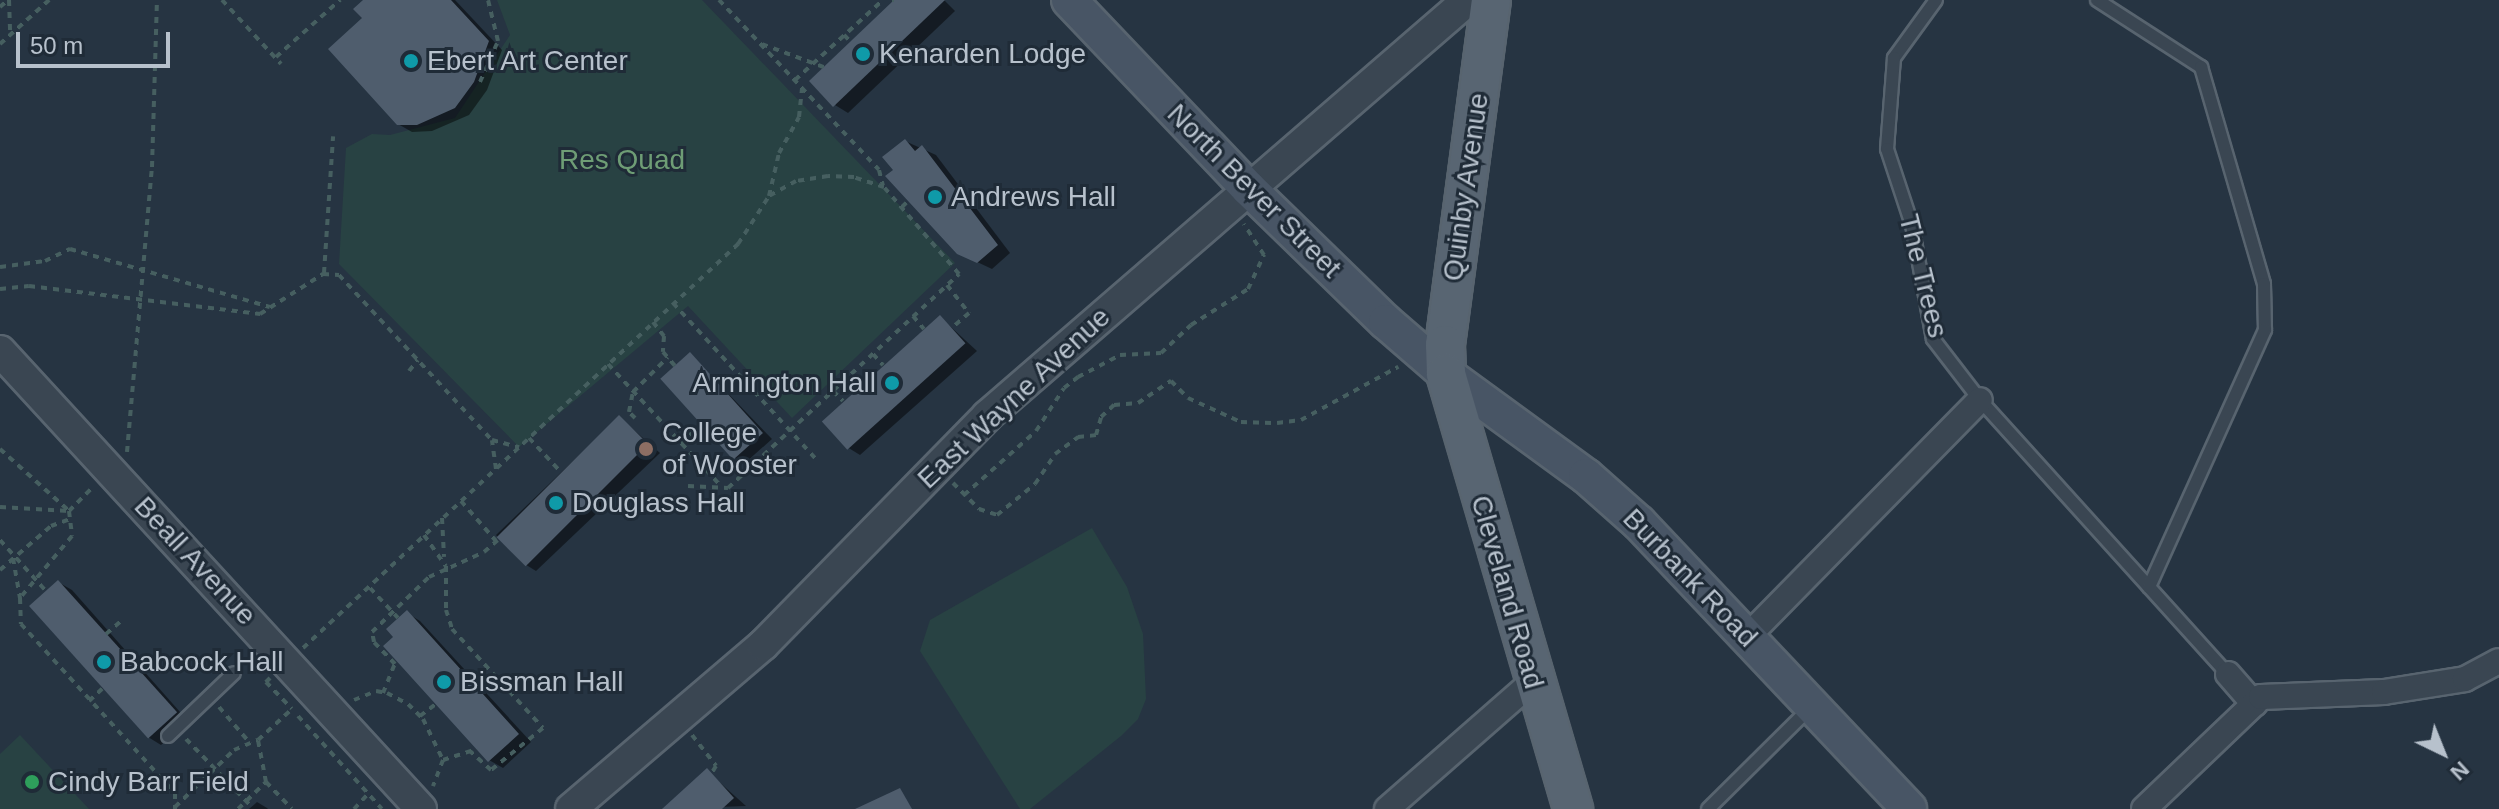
<!DOCTYPE html>
<style>
body{margin:0}
#map{position:relative;width:2499px;height:809px;overflow:hidden;background:#263442;font-family:Arial,sans-serif}
div>[style]{position:absolute}
.green>*{inset:0;background:#284243}
.shadow>*{inset:0;background:#0007}
.building>*{inset:0;background:#4f5d6d;transform-origin:0 0}
.path>*{height:4px;margin-top:-2px;transform-origin:0;background:repeating-linear-gradient(90deg,#465f60 0 6px,transparent 0 12px)}
.roads{filter:drop-shadow(2px 0 #58646f) drop-shadow(-2px 0 #58646f) drop-shadow(0 2px #58646f) drop-shadow(0 -2px #58646f)}
.service>*{height:12px;margin:-6px;padding:0 6px;transform-origin:6px;border-radius:6px;background:#3a4652}
.minor>*{height:24px;margin:-12px;padding:0 12px;transform-origin:12px;border-radius:12px;background:#3a4652}
.tertiary>*{height:30px;margin:-15px;padding:0 15px;transform-origin:15px;border-radius:15px;background:#3a4652}
.secondary>*{height:34px;margin:-17px;padding:0 17px;transform-origin:17px;border-radius:17px;background:#485565}
.primary>*{height:38px;margin:-19px;padding:0 19px;transform-origin:19px;border-radius:19px;background:#586572}
.dots>*{width:22px;height:22px;translate:-50% -50%;box-sizing:border-box;border:4px solid #1f2b37;border-radius:50%}
span{translate:-50% -50%;white-space:nowrap;text-align:center;line-height:1.15;-webkit-text-stroke:6px #1f2b37;paint-order:stroke}
.poi-label{font-size:28px;color:#b7c1cc}
.left{translate:0 -50%;text-align:left}
.right{translate:-100% -50%;text-align:right}
.park-label{font-size:28px;color:#6e9d75}
.street-label{font-size:28px;color:#b7c1cc}
.north{position:absolute;left:2403px;top:713px;width:80px;height:80px;-webkit-text-stroke:6px #1f2b37;paint-order:stroke;rotate:137deg;font-size:22px;font-weight:700;line-height:32px;text-align:center;color:#b7c1cc}
.north::after{content:'';display:block;margin:auto;width:28px;height:36px;background:#b7c1cc;clip-path:polygon(50% 0,100% 100%,50% 72%,0 100%)}
.scale{position:absolute;left:16px;top:32px;width:154px;height:36px;box-sizing:border-box;border:4px solid #b7c1cc;border-top:0;padding-left:10px;font-size:24px;line-height:28px;white-space:nowrap;color:#b7c1cc;-webkit-text-stroke:6px #1f2b37;paint-order:stroke}
</style>
<div id="map">
<div class="green">
<i style="clip-path:polygon(497px 0,702px 0,955px 263px,792px 418px,688px 306px,519px 447px,339px 264px,346px 148px,372px 134px,390px 135px,455px 118px,510px 35px)"></i>
<i style="clip-path:polygon(1092px 528px,1127px 587px,1143px 634px,1146px 699px,1138px 719px,1121px 736px,1030px 809px,1020px 809px,920px 651px,930px 620px)"></i>
<i style="clip-path:polygon(20px 735px,89px 809px,0 809px,0 754px)"></i>
</div>
<div class="shadow">
<i style="clip-path:polygon(366px 0,455px 0,502px 50px,487px 90px,469px 115px,432px 131px,412px 132px,398px 124px,364px 18px)"></i>
<i style="clip-path:polygon(897px 0,944px 0,955px 11px,848px 113px,835px 105px)"></i>
<i style="clip-path:polygon(905px 141px,936px 155px,1010px 253px,992px 269px,958px 253px,895px 170px)"></i>
<i style="clip-path:polygon(940px 317px,977px 351px,860px 455px,847px 447px)"></i>
<i style="clip-path:polygon(690px 354px,772px 439px,745px 463px,735px 458px)"></i>
<i style="clip-path:polygon(619px 417px,660px 453px,536px 571px,523px 563px,496px 535px)"></i>
<i style="clip-path:polygon(58px 582px,72px 590px,188px 721px,161px 745px,148px 737px)"></i>
<i style="clip-path:polygon(407px 613px,420px 621px,531px 742px,503px 768px,489px 760px,396px 637px)"></i>
<i style="clip-path:polygon(707px 771px,746px 806px,665px 809px)"></i>
<i style="clip-path:polygon(257px 802px,267px 808px,268px 809px,249px 809px)"></i>
</div>
<div class="building">
<i style="clip-path:polygon(363px 0,451px 0,489px 41px,474px 82px,455px 108px,417px 125px,397px 125px,328px 49px,362px 18px,353px 9px)"></i>
<i style="clip-path:polygon(894px 0,945px 0,833px 107px,809px 81px)"></i>
<i style="clip-path:polygon(905px 139px,915px 151px,922px 145px,998px 245px,977px 263px,957px 254px,885px 176px,893px 170px,882px 157px)"></i>
<i style="left:940px;top:315px;width:38px;height:159px;rotate:48deg"></i>
<i style="left:690px;top:352px;width:109px;height:40px;rotate:48deg"></i>
<i style="left:619px;top:415px;width:41px;height:173px;rotate:45deg"></i>
<i style="left:58px;top:580px;width:178px;height:39px;rotate:48deg"></i>
<i style="clip-path:polygon(407px 610px,519px 734px,488px 762px,383px 646px,393px 637px,386px 629px)"></i>
<i style="clip-path:polygon(707px 768px,734px 798px,722px 809px,662px 809px)"></i>
<i style="clip-path:polygon(900px 788px,912px 809px,855px 809px)"></i>
</div>
<div class="path">
<i style="left:9px;top:0;width:34px;rotate:88deg"></i>
<i style="left:222px;top:0;width:87px;rotate:47.3deg"></i>
<i style="left:719px;top:0;width:233px;rotate:46.7deg"></i>
<i style="left:879px;top:170px;width:16px;rotate:76deg"></i>
<i style="left:892px;top:0;width:2px"></i>
<i style="left:0;top:7px;width:11px;rotate:-41deg"></i>
<i style="left:844px;top:35px;width:10px;rotate:45deg"></i>
<i style="left:0;top:44px;width:66px;rotate:-41.9deg"></i>
<i style="left:762px;top:44px;width:66px;rotate:20.4deg"></i>
<i style="left:276px;top:57px;width:86px;rotate:-41.7deg"></i>
<i style="left:795px;top:80px;width:119px;rotate:-42.3deg"></i>
<i style="left:480px;top:82px;width:45px;rotate:-66.3deg"></i>
<i style="left:498px;top:41px;width:42px;rotate:-103.7deg"></i>
<i style="left:902px;top:207px;width:8px;rotate:-45deg"></i>
<i style="left:0;top:267px;width:45px;rotate:-7.6deg"></i>
<i style="left:45px;top:261px;width:28px;rotate:-26deg"></i>
<i style="left:70px;top:249px;width:208px;rotate:16.2deg"></i>
<i style="left:324px;top:273px;width:137px;rotate:-86.2deg"></i>
<i style="left:947px;top:285px;width:36px;rotate:52deg"></i>
<i style="left:969px;top:313px;width:23px;rotate:139deg"></i>
<i style="left:0;top:289px;width:29px;rotate:-6deg"></i>
<i style="left:29px;top:286px;width:233px;rotate:6.9deg"></i>
<i style="left:260px;top:314px;width:75px;rotate:-32.4deg"></i>
<i style="left:323px;top:274px;width:16px;rotate:4deg"></i>
<i style="left:339px;top:275px;width:225px;rotate:47.2deg"></i>
<i style="left:673px;top:303px;width:210px;rotate:47.5deg"></i>
<i style="left:913px;top:316px;width:17px;rotate:50deg"></i>
<i style="left:653px;top:322px;width:18px;rotate:52deg"></i>
<i style="left:664px;top:336px;width:16px;rotate:94deg"></i>
<i style="left:663px;top:352px;width:18px;rotate:49deg"></i>
<i style="left:873px;top:354px;width:15px;rotate:48deg"></i>
<i style="left:608px;top:364px;width:166px;rotate:47.2deg"></i>
<i style="left:409px;top:371px;width:14px;rotate:-51deg"></i>
<i style="left:833px;top:391px;width:14px;rotate:45deg"></i>
<i style="left:635px;top:418px;width:8px;rotate:-135deg"></i>
<i style="left:629px;top:412px;width:20px;rotate:-79deg"></i>
<i style="left:633px;top:392px;width:49px;rotate:-45deg"></i>
<i style="left:529px;top:438px;width:45px;rotate:46.8deg"></i>
<i style="left:681px;top:443px;width:28px;rotate:-42deg"></i>
<i style="left:0;top:449px;width:93px;rotate:41.9deg"></i>
<i style="left:69px;top:511px;width:25px;rotate:83deg"></i>
<i style="left:72px;top:536px;width:81px;rotate:130deg"></i>
<i style="left:20px;top:598px;width:26px;rotate:88deg"></i>
<i style="left:21px;top:624px;width:229px;rotate:47.7deg"></i>
<i style="left:175px;top:793px;width:16px;rotate:90deg"></i>
<i style="left:127px;top:452px;width:286px;rotate:-85deg"></i>
<i style="left:152px;top:167px;width:167px;rotate:-88.3deg"></i>
<i style="left:496px;top:469px;width:29px;rotate:-98deg"></i>
<i style="left:492px;top:440px;width:28px;rotate:15deg"></i>
<i style="left:953px;top:483px;width:37px;rotate:45deg"></i>
<i style="left:979px;top:509px;width:19px;rotate:18deg"></i>
<i style="left:997px;top:515px;width:49px;rotate:-39.2deg"></i>
<i style="left:1035px;top:484px;width:36px;rotate:-56deg"></i>
<i style="left:1055px;top:454px;width:29px;rotate:-36deg"></i>
<i style="left:1078px;top:437px;width:18px;rotate:-6deg"></i>
<i style="left:1096px;top:435px;width:19px;rotate:-74deg"></i>
<i style="left:1101px;top:417px;width:18px;rotate:-43deg"></i>
<i style="left:1114px;top:405px;width:24px;rotate:-5deg"></i>
<i style="left:1138px;top:403px;width:40px;rotate:-34deg"></i>
<i style="left:1171px;top:381px;width:24px;rotate:45deg"></i>
<i style="left:1188px;top:398px;width:58px;rotate:24.4deg"></i>
<i style="left:1241px;top:422px;width:36px;rotate:2deg"></i>
<i style="left:1277px;top:423px;width:24px;rotate:-7deg"></i>
<i style="left:1301px;top:420px;width:111px;rotate:-28.7deg"></i>
<i style="left:688px;top:486px;width:40px;rotate:2.9deg"></i>
<i style="left:728px;top:488px;width:315px;rotate:-42.8deg"></i>
<i style="left:959px;top:274px;width:115px;rotate:-130.8deg"></i>
<i style="left:884px;top:187px;width:32px;rotate:-162deg"></i>
<i style="left:854px;top:177px;width:26px;rotate:-178deg"></i>
<i style="left:828px;top:176px;width:32px;rotate:171deg"></i>
<i style="left:796px;top:181px;width:31px;rotate:151deg"></i>
<i style="left:964px;top:495px;width:96px;rotate:-41.6deg"></i>
<i style="left:1036px;top:431px;width:51px;rotate:-56.9deg"></i>
<i style="left:1064px;top:388px;width:18px;rotate:-38deg"></i>
<i style="left:1078px;top:377px;width:47px;rotate:-27.6deg"></i>
<i style="left:1120px;top:355px;width:41px;rotate:-2.8deg"></i>
<i style="left:1161px;top:353px;width:41px;rotate:-43deg"></i>
<i style="left:1191px;top:325px;width:67px;rotate:-32.3deg"></i>
<i style="left:1248px;top:289px;width:38px;rotate:-65deg"></i>
<i style="left:1264px;top:255px;width:37px;rotate:-123deg"></i>
<i style="left:461px;top:501px;width:53px;rotate:48.8deg"></i>
<i style="left:0;top:507px;width:69px;rotate:3.3deg"></i>
<i style="left:69px;top:511px;width:34px;rotate:-45deg"></i>
<i style="left:442px;top:518px;width:39px;rotate:87deg"></i>
<i style="left:424px;top:535px;width:38px;rotate:55deg"></i>
<i style="left:446px;top:566px;width:44px;rotate:90deg"></i>
<i style="left:446px;top:610px;width:20px;rotate:72deg"></i>
<i style="left:452px;top:629px;width:134px;rotate:47.4deg"></i>
<i style="left:543px;top:728px;width:67px;rotate:141.1deg"></i>
<i style="left:491px;top:770px;width:28px;rotate:-138deg"></i>
<i style="left:0;top:540px;width:69px;rotate:48deg"></i>
<i style="left:13px;top:558px;width:41px;rotate:80.1deg"></i>
<i style="left:0;top:570px;width:67px;rotate:-40.8deg"></i>
<i style="left:51px;top:526px;width:20px;rotate:-20deg"></i>
<i style="left:370px;top:588px;width:41px;rotate:47deg"></i>
<i style="left:106px;top:634px;width:23px;rotate:-41deg"></i>
<i style="left:303px;top:648px;width:594px;rotate:-42.88deg"></i>
<i style="left:738px;top:244px;width:57px;rotate:-57.1deg"></i>
<i style="left:769px;top:196px;width:44px;rotate:-76.9deg"></i>
<i style="left:779px;top:153px;width:41px;rotate:-60.9deg"></i>
<i style="left:799px;top:117px;width:29px;rotate:-84deg"></i>
<i style="left:395px;top:664px;width:30px;rotate:-134deg"></i>
<i style="left:374px;top:642px;width:10px;rotate:-101deg"></i>
<i style="left:372px;top:632px;width:79px;rotate:-44deg"></i>
<i style="left:429px;top:577px;width:60px;rotate:-24.4deg"></i>
<i style="left:484px;top:552px;width:18px;rotate:-41deg"></i>
<i style="left:270px;top:678px;width:6px;rotate:135deg"></i>
<i style="left:266px;top:682px;width:37px;rotate:46deg"></i>
<i style="left:383px;top:693px;width:35px;rotate:-68deg"></i>
<i style="left:354px;top:700px;width:24px;rotate:-22deg"></i>
<i style="left:376px;top:691px;width:11px;rotate:10deg"></i>
<i style="left:387px;top:693px;width:24px;rotate:28deg"></i>
<i style="left:408px;top:704px;width:21px;rotate:45deg"></i>
<i style="left:423px;top:719px;width:46px;rotate:64deg"></i>
<i style="left:443px;top:760px;width:28px;rotate:111deg"></i>
<i style="left:89px;top:701px;width:18px;rotate:-43deg"></i>
<i style="left:219px;top:707px;width:48px;rotate:49.3deg"></i>
<i style="left:298px;top:716px;width:125px;rotate:47.9deg"></i>
<i style="left:420px;top:716px;width:20px;rotate:-37deg"></i>
<i style="left:692px;top:735px;width:39px;rotate:52deg"></i>
<i style="left:716px;top:766px;width:9px;rotate:122deg"></i>
<i style="left:186px;top:739px;width:92px;rotate:45.9deg"></i>
<i style="left:443px;top:760px;width:36px;rotate:-18deg"></i>
<i style="left:266px;top:782px;width:37px;rotate:46deg"></i>
<i style="left:175px;top:807px;width:82px;rotate:-44deg"></i>
<i style="left:234px;top:750px;width:26px;rotate:-23deg"></i>
<i style="left:258px;top:740px;width:46px;rotate:-42.4deg"></i>
<i style="left:238px;top:809px;width:39px;rotate:-44deg"></i>
<i style="left:266px;top:782px;width:43px;rotate:-100.8deg"></i>
<i style="left:354px;top:809px;width:23px;rotate:-47deg"></i>
</div>
<div class="roads">
<div class="service">
<i style="left:1936px;top:0;width:72px;rotate:125.9deg"></i>
<i style="left:1894px;top:58px;width:91px;rotate:94.4deg"></i>
<i style="left:1887px;top:149px;width:80px;rotate:71.8deg"></i>
<i style="left:1912px;top:225px;width:116px;rotate:79.6deg"></i>
<i style="left:1933px;top:339px;width:77px;rotate:52.4deg"></i>
<i style="left:1980px;top:400px;width:370px;rotate:47.9deg"></i>
<i style="left:2097px;top:0;width:124px;rotate:32.8deg"></i>
<i style="left:2201px;top:67px;width:226px;rotate:73.8deg"></i>
<i style="left:2264px;top:284px;width:46px;rotate:88.8deg"></i>
<i style="left:2265px;top:330px;width:282px;rotate:114.3deg"></i>
<i style="left:168px;top:736px;width:91px;rotate:-43.7deg"></i>
<i style="left:1708px;top:809px;width:145px;rotate:-44.7deg"></i>
</div>
<div class="minor">
<i style="left:1747px;top:637px;width:332px;rotate:-45.5deg"></i>
<i style="left:2228px;top:674px;width:40px;rotate:49deg"></i>
<i style="left:1387px;top:809px;width:193px;rotate:-41.2deg"></i>
<i style="left:2144px;top:809px;width:162px;rotate:-43.7deg"></i>
<i style="left:2261px;top:697px;width:123px;rotate:-2.3deg"></i>
<i style="left:2384px;top:692px;width:82px;rotate:-9.1deg"></i>
<i style="left:2465px;top:679px;width:38px;rotate:-28deg"></i>
</div>
<div class="tertiary">
<i style="left:0;top:351px;width:622px;rotate:47.41deg"></i>
<i style="left:571px;top:809px;width:253px;rotate:-40.5deg"></i>
<i style="left:763px;top:645px;width:320px;rotate:-45.6deg"></i>
<i style="left:987px;top:416px;width:636px;rotate:-40.86deg"></i>
</div>
<div class="secondary">
<i style="left:1069px;top:0;width:260px;rotate:46.4deg"></i>
<i style="left:1248px;top:188px;width:192px;rotate:44.2deg"></i>
<i style="left:1386px;top:322px;width:79px;rotate:40.9deg"></i>
<i style="left:1446px;top:374px;width:173px;rotate:36.1deg"></i>
<i style="left:1586px;top:476px;width:71px;rotate:41.6deg"></i>
<i style="left:1639px;top:523px;width:393px;rotate:46.6deg"></i>
</div>
<div class="primary">
<i style="left:1491px;top:0;width:348px;rotate:97.6deg"></i>
<i style="left:1445px;top:345px;width:29px;rotate:88deg"></i>
<i style="left:1446px;top:374px;width:453px;rotate:73.7deg"></i>
</div>
</div>
<div class="dots">
<i style="left:863px;top:54px;background:#0f9aa8"></i>
<i style="left:411px;top:61px;background:#0f9aa8"></i>
<i style="left:935px;top:197px;background:#0f9aa8"></i>
<i style="left:892px;top:383px;background:#0f9aa8"></i>
<i style="left:646px;top:449px;background:#8d6e63"></i>
<i style="left:556px;top:503px;background:#0f9aa8"></i>
<i style="left:104px;top:662px;background:#0f9aa8"></i>
<i style="left:444px;top:682px;background:#0f9aa8"></i>
<i style="left:32px;top:782px;background:#2e9e5b"></i>
</div>
<div class="poi-label">
<span class="left" style="left:879px;top:54px">Kenarden Lodge</span>
<span class="left" style="left:427px;top:61px">Ebert Art Center</span>
<span class="left" style="left:951px;top:197px">Andrews Hall</span>
<span class="right" style="left:876px;top:383px">Armington Hall</span>
<span class="left" style="left:662px;top:449px">College<br>of Wooster</span>
<span class="left" style="left:572px;top:503px">Douglass Hall</span>
<span class="left" style="left:120px;top:662px">Babcock Hall</span>
<span class="left" style="left:460px;top:682px">Bissman Hall</span>
<span class="left" style="left:48px;top:782px">Cindy Barr Field</span>
</div>
<div class="park-label">
<span style="left:622px;top:160px">Res Quad</span>
</div>
<div class="street-label">
<span style="left:1466px;top:187px;rotate:-82deg">Quinby Avenue</span>
<span style="left:1254px;top:191px;rotate:45deg">North Bever Street</span>
<span style="left:1923px;top:276px;rotate:76deg">The Trees</span>
<span style="left:1014px;top:398px;rotate:-43deg">East Wayne Avenue</span>
<span style="left:195px;top:561px;rotate:47deg">Beall Avenue</span>
<span style="left:1690px;top:578px;rotate:46deg">Burbank Road</span>
<span style="left:1507px;top:592px;rotate:74deg">Cleveland Road</span>
</div>
<div class="north">N</div>
<div class="scale">50 m</div>
</div>
